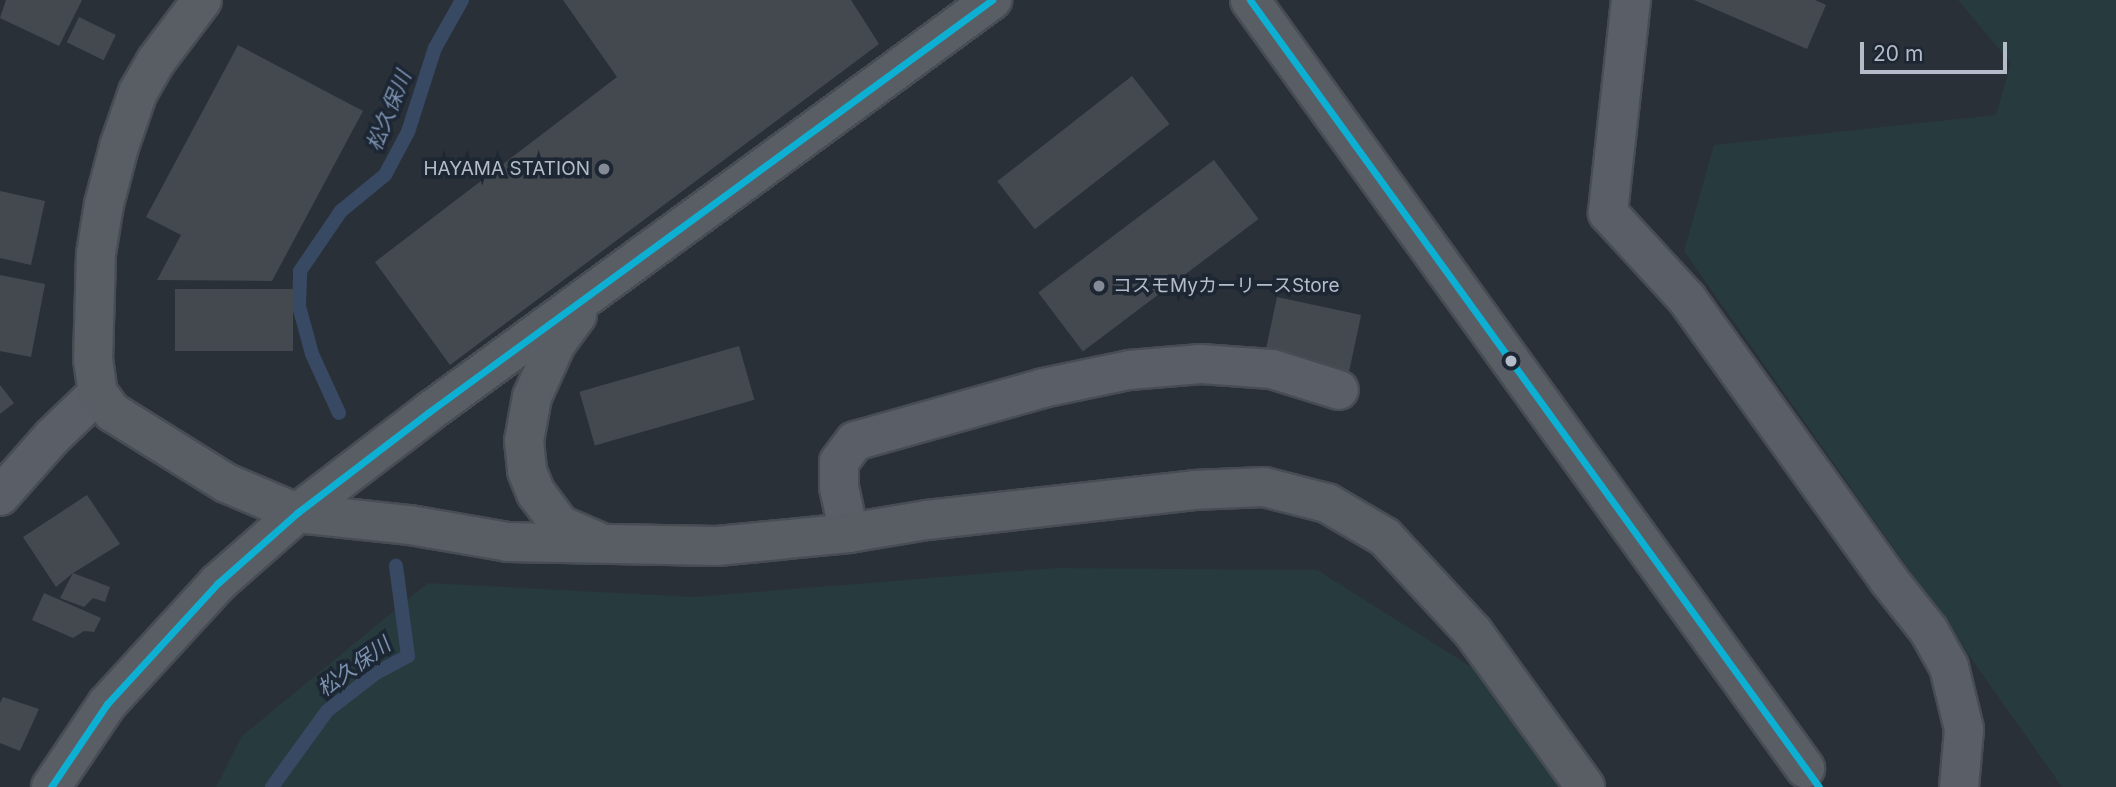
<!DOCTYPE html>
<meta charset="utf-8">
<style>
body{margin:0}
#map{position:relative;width:2116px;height:787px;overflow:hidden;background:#2a3038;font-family:Inter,"Noto Sans JP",sans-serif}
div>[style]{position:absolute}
.green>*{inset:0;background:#273a3e}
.stream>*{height:14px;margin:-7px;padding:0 7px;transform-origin:7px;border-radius:7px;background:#384963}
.building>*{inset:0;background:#444950;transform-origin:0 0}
.roads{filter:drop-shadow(2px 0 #484c53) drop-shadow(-2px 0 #484c53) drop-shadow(0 2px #484c53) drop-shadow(0 -2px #484c53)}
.street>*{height:38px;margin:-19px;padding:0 19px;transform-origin:19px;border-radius:19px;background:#5a5e66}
.secondary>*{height:38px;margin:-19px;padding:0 19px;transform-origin:19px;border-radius:19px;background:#595d64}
.bus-1>*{height:7px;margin:-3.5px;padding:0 3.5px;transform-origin:3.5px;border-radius:3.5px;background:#0dafd3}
.dots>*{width:19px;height:19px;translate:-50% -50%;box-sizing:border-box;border:4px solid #1d2633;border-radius:50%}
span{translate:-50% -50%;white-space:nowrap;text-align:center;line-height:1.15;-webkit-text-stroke:7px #1d2633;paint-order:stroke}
.poi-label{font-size:19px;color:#b4bcc9}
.right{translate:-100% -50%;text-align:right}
.left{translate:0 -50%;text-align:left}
.water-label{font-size:21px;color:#7c92b1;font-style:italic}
.scale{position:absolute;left:1860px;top:42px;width:147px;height:32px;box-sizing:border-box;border:4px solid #b4bcc9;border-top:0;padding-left:9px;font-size:21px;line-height:24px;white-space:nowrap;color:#b4bcc9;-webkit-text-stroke:5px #1d2633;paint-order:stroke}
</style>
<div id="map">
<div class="green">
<i style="clip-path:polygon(1958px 0,2116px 0,2116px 787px,2062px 787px,1684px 251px,1714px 145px,1996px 115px,2011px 63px)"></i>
<i style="clip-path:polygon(1056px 568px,1317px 570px,1524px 700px,1567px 787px,216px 787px,242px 736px,428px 583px,695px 597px)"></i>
</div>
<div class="stream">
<i style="left:339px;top:413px;width:65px;rotate:-114.6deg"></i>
<i style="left:312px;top:354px;width:50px;rotate:-105.2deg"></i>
<i style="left:299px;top:306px;width:35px;rotate:-88deg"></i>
<i style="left:300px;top:271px;width:73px;rotate:-55.7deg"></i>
<i style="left:341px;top:211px;width:57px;rotate:-39.3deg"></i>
<i style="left:385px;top:175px;width:49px;rotate:-61.9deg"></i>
<i style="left:408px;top:132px;width:88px;rotate:-72.2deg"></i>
<i style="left:435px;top:48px;width:55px;rotate:-60.6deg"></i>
<i style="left:272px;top:787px;width:94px;rotate:-54.1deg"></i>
<i style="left:327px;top:711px;width:62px;rotate:-37.8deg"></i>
<i style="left:376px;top:673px;width:36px;rotate:-28deg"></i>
<i style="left:408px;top:656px;width:91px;rotate:-97.6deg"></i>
</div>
<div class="building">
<i style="clip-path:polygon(6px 0,82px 0,59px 46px,0 18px)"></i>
<i style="clip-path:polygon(563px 0,851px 0,879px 44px,450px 365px,375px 262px,617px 77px)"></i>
<i style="clip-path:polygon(1694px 0,1815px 0,1826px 5px,1807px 49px)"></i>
<i style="left:79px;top:17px;width:41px;height:28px;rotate:26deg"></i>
<i style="clip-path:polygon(238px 45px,363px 111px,272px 281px,157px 280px,181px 235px,146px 217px)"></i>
<i style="left:1132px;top:76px;width:61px;height:171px;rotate:52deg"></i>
<i style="left:1214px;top:160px;width:74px;height:220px;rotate:53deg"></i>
<i style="clip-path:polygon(0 191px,45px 201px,31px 265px,0 258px)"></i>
<i style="clip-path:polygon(0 275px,45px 284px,31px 357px,0 351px)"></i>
<i style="left:175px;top:289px;width:118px;height:62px"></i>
<i style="left:1277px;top:297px;width:86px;height:57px;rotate:12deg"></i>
<i style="left:739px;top:346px;width:56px;height:166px;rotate:74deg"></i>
<i style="clip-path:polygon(0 385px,14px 403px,0 414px)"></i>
<i style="clip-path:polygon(87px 495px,120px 544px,73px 573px,110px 587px,105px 602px,93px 598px,84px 607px,60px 598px,73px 573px,56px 587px,23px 537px)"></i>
<i style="clip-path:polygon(44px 593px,101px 618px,94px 632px,84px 631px,73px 638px,32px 620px)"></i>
<i style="clip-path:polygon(3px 697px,39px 709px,20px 751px,0 743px,0 703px)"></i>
</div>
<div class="roads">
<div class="street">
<i style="left:1631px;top:0;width:214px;rotate:96.2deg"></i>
<i style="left:1608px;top:213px;width:117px;rotate:47.4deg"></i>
<i style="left:1687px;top:299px;width:345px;rotate:54.3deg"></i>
<i style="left:1888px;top:579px;width:66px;rotate:51.7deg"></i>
<i style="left:1929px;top:631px;width:41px;rotate:60.9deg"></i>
<i style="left:1949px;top:667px;width:64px;rotate:76.4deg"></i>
<i style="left:1964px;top:729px;width:58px;rotate:94.9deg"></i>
<i style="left:0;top:496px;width:79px;rotate:-48.6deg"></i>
<i style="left:52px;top:437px;width:64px;rotate:-43.7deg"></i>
<i style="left:849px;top:533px;width:47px;rotate:-102.3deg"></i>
<i style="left:839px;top:487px;width:25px;rotate:-90deg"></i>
<i style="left:839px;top:462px;width:26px;rotate:-53deg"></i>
<i style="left:855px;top:441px;width:195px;rotate:-15.7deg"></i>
<i style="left:1043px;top:388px;width:88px;rotate:-11.8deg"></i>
<i style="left:1129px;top:370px;width:72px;rotate:-4.8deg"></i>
<i style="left:1201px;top:364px;width:71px;rotate:4deg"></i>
<i style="left:1272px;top:369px;width:70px;rotate:17.4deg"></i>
</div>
<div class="secondary">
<i style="left:202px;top:0;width:76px;rotate:127deg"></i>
<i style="left:156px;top:61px;width:36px;rotate:120deg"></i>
<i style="left:138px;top:92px;width:58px;rotate:109.1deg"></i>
<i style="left:119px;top:147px;width:59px;rotate:104.7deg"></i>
<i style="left:104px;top:204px;width:51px;rotate:99.1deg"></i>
<i style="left:96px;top:254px;width:105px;rotate:91.6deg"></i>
<i style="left:93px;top:359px;width:34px;rotate:82deg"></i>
<i style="left:98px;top:393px;width:24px;rotate:54deg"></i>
<i style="left:112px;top:412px;width:134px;rotate:31.9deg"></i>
<i style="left:226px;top:483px;width:77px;rotate:22.9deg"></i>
<i style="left:297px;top:513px;width:114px;rotate:6.1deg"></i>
<i style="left:410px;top:525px;width:99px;rotate:9.8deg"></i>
<i style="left:508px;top:542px;width:209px;rotate:1.1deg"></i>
<i style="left:717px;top:546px;width:133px;rotate:-5.6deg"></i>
<i style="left:849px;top:533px;width:79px;rotate:-9.5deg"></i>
<i style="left:927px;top:520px;width:269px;rotate:-6.4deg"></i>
<i style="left:1194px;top:490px;width:70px;rotate:-2.5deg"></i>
<i style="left:1264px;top:487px;width:65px;rotate:14.3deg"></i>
<i style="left:1327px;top:503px;width:67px;rotate:30.4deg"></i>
<i style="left:1385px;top:537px;width:129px;rotate:47.2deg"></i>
<i style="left:1473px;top:632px;width:191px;rotate:54.1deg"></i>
<i style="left:1250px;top:0;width:948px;rotate:54.15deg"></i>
<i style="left:577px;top:315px;width:36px;rotate:126deg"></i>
<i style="left:556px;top:344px;width:58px;rotate:114.4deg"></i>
<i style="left:532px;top:397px;width:45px;rotate:100.3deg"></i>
<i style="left:524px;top:441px;width:30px;rotate:84deg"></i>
<i style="left:527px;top:471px;width:24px;rotate:68deg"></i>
<i style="left:536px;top:493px;width:40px;rotate:53deg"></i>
<i style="left:560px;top:525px;width:40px;rotate:23.4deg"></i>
<i style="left:51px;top:787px;width:100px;rotate:-56deg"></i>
<i style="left:107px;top:704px;width:164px;rotate:-47.5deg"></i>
<i style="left:218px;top:583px;width:106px;rotate:-41.5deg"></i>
<i style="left:297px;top:513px;width:166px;rotate:-37.4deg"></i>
<i style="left:429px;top:412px;width:698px;rotate:-36.2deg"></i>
</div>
</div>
<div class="bus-1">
<i style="left:1250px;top:0;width:971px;rotate:54.13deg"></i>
<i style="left:51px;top:787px;width:100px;rotate:-56deg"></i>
<i style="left:107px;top:704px;width:164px;rotate:-47.5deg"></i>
<i style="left:218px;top:583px;width:106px;rotate:-41.5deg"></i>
<i style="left:297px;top:513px;width:166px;rotate:-37.4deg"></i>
<i style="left:429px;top:412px;width:698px;rotate:-36.2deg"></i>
</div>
<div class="dots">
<i style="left:604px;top:169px;background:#848b96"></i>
<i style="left:1099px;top:286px;background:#848b96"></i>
<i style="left:1511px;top:361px;background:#b4bcc9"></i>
</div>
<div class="poi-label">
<span class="right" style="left:590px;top:169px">HAYAMA STATION</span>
<span class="left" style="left:1113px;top:286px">コスモMyカーリースStore</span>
</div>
<div class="water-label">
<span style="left:389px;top:111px;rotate:-68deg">松久保川</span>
<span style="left:354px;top:667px;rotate:-36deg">松久保川</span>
</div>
<div class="scale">20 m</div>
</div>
